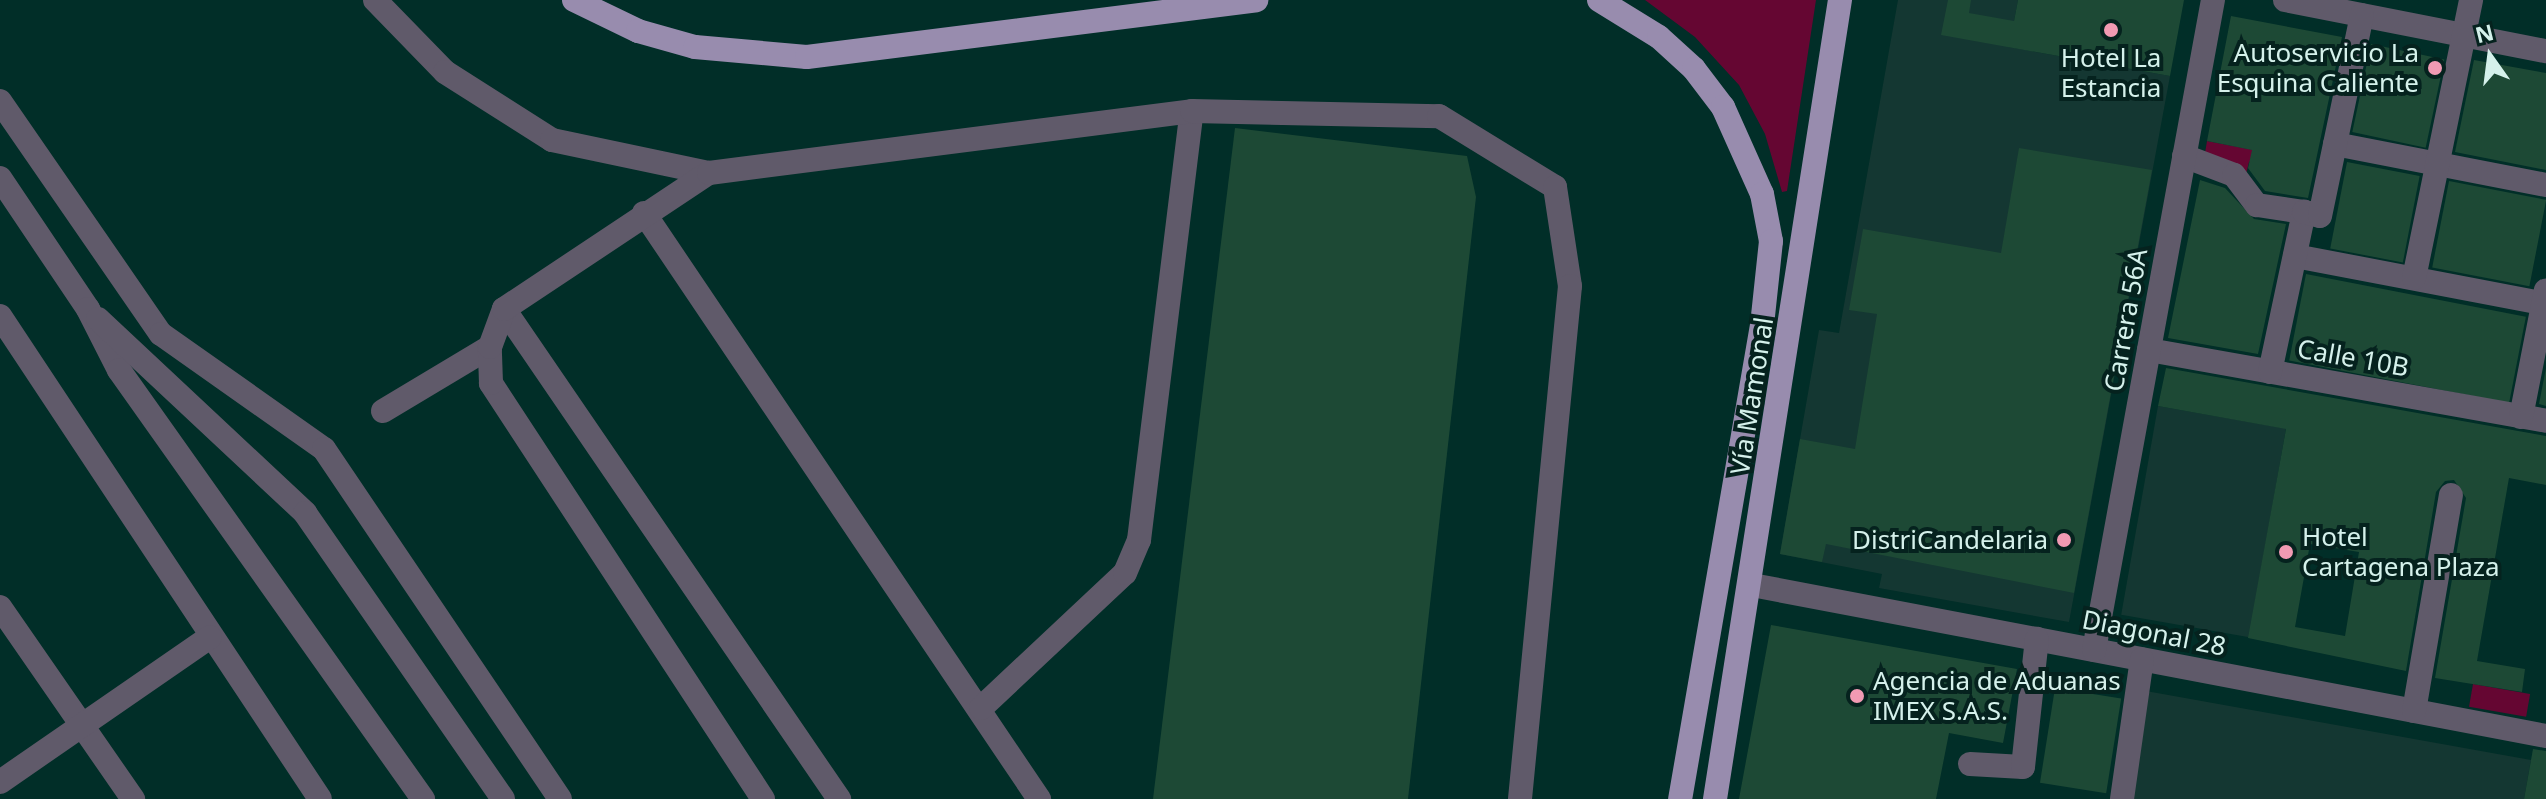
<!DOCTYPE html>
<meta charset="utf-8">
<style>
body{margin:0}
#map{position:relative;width:2546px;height:799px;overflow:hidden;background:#012e28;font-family:"Noto Sans",sans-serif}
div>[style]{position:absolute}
.built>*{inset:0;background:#143732;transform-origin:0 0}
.green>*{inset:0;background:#650632;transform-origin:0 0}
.building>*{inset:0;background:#1d4935;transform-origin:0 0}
.minor>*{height:24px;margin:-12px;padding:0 12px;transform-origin:12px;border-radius:12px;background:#605a6a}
.major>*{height:24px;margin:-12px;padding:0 12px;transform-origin:12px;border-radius:12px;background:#988cae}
.dots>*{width:22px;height:22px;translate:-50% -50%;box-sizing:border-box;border:4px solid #05221e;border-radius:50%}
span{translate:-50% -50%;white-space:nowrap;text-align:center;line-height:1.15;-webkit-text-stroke:8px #05221e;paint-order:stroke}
.poi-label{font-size:26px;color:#d5f1eb}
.right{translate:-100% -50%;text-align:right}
.left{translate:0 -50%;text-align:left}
.street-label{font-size:26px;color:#d5f1eb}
.north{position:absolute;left:2450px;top:16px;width:80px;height:80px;-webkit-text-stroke:6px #05221e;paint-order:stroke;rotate:346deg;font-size:22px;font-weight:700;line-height:32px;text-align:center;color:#d5f1eb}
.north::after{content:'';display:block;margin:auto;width:28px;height:36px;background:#d5f1eb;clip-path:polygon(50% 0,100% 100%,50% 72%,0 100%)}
</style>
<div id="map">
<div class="built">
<i style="clip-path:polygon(1898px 0,2018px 0,2009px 47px,2170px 76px,2069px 622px,1879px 588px,1882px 574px,1780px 554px,1819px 330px,1839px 333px)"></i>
<i style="left:2158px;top:406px;width:130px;height:212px;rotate:10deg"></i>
<i style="clip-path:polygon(2146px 691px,2531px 760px,2524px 799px,2129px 799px)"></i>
</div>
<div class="green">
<i style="clip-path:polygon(1645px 0,1816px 0,1787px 191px,1782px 192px,1765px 134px,1739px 85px,1695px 37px)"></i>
<i style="clip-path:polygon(2207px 141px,2264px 152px,2249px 162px,2246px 174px,2205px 153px)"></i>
<i style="left:2473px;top:684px;width:58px;height:23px;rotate:10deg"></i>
</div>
<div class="building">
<i style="clip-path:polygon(1948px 0,1971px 0,1969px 13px,2014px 21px,2018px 0,2184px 0,2170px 76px,1941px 35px)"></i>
<i style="clip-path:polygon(2231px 16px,2342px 37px,2308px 198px,2265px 191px,2248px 168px,2252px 150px,2207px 141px)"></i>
<i style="left:2371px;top:44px;width:75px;height:90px;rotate:12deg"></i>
<i style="clip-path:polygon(2474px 60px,2546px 73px,2546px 170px,2455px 152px)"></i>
<i style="clip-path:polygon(1235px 128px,1467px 156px,1476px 197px,1408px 799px,1153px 799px)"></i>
<i style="clip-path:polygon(2019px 148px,2152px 170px,2074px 593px,1826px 544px,1822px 562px,1780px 554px,1800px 439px,1855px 449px,1877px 314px,1849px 310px,1863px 229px,2001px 253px)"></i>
<i style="left:2347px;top:162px;width:74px;height:88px;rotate:11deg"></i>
<i style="clip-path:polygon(2200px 180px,2225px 188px,2254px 219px,2286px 224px,2258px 354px,2168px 338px)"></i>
<i style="left:2449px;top:181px;width:99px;height:88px;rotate:11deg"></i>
<i style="left:2306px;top:274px;width:224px;height:88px;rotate:11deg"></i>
<i style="clip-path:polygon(evenodd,2166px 368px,2546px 436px,2546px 485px,2509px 478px,2477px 661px,2525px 669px,2522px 692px,2435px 678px,2466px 498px,2454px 480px,2445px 481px,2436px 492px,2406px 671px,2248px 638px,2286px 429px,2158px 406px,2166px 368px,2310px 544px,2359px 552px,2345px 636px,2295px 627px,2310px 544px)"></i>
<i style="clip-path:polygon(2546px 368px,2546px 406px,2539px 404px)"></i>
<i style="clip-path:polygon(1771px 625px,2017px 669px,2003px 743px,1949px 733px,1936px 799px,1739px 799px)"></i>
<i style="left:2055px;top:688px;width:67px;height:96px;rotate:9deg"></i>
<i style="clip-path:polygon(2533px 749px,2546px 751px,2546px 799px,2524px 799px)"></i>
</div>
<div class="minor">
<i style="left:375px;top:0;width:100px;rotate:45.8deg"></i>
<i style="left:445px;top:72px;width:127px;rotate:32.4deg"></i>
<i style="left:552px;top:140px;width:160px;rotate:11.9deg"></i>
<i style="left:2285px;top:0;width:266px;rotate:11.1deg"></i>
<i style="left:0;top:101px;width:283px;rotate:55.4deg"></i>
<i style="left:161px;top:334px;width:199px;rotate:35.2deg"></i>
<i style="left:324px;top:449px;width:422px;rotate:56deg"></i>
<i style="left:2335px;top:144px;width:215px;rotate:11deg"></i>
<i style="left:2184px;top:156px;width:53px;rotate:20.8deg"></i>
<i style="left:2234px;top:175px;width:38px;rotate:53deg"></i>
<i style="left:2257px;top:205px;width:48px;rotate:8.5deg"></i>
<i style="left:0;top:178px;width:158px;rotate:56.1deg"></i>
<i style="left:88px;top:309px;width:68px;rotate:63.1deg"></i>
<i style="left:119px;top:370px;width:526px;rotate:54.68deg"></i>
<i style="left:644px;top:213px;width:707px;rotate:56.02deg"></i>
<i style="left:2295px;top:256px;width:256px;rotate:10.8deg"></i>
<i style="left:2414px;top:278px;width:284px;rotate:-78.4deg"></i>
<i style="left:504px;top:309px;width:594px;rotate:55.64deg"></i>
<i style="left:0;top:316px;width:579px;rotate:56.47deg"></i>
<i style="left:98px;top:319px;width:284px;rotate:43.1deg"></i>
<i style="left:305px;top:513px;width:348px;rotate:55.3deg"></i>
<i style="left:2149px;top:350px;width:403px;rotate:10.1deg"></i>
<i style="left:2270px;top:372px;width:164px;rotate:-78deg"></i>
<i style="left:2304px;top:212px;width:16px;rotate:14deg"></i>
<i style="left:2320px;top:216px;width:205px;rotate:-78.2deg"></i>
<i style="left:383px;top:411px;width:125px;rotate:-30.9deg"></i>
<i style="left:2521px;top:417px;width:129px;rotate:-78.9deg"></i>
<i style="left:1752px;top:585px;width:808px;rotate:10.77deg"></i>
<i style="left:0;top:607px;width:234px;rotate:55.3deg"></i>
<i style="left:2094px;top:650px;width:661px;rotate:-79.63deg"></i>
<i style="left:981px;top:708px;width:197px;rotate:-43.2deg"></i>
<i style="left:1125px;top:573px;width:36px;rotate:-67deg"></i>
<i style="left:1139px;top:540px;width:432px;rotate:-83deg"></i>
<i style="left:2414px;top:711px;width:219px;rotate:-80.3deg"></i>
<i style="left:1970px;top:764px;width:53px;rotate:3.2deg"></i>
<i style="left:2023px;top:767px;width:129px;rotate:-83.8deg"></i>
<i style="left:0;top:782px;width:255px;rotate:-34.6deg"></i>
<i style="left:763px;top:799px;width:497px;rotate:-123.2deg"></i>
<i style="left:491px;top:383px;width:36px;rotate:-92deg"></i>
<i style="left:490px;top:347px;width:40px;rotate:-69.8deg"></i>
<i style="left:504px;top:309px;width:246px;rotate:-33.6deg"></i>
<i style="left:709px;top:173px;width:487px;rotate:-7.3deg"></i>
<i style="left:1192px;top:111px;width:247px;rotate:1.2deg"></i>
<i style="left:1439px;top:116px;width:136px;rotate:31.5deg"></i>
<i style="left:1555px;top:187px;width:100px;rotate:81.4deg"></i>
<i style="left:1570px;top:286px;width:515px;rotate:95.57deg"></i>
<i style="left:2122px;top:799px;width:141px;rotate:-81.9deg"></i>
</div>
<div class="major">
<i style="left:574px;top:0;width:71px;rotate:25.8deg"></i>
<i style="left:638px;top:31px;width:59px;rotate:15.7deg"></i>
<i style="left:695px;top:47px;width:112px;rotate:5.1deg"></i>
<i style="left:807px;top:57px;width:453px;rotate:-7.2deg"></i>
<i style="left:1599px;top:0;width:70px;rotate:31.7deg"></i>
<i style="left:1659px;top:37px;width:47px;rotate:42.4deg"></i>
<i style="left:1694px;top:69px;width:48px;rotate:52.7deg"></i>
<i style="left:1723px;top:107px;width:95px;rotate:65.9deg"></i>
<i style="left:1762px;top:194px;width:48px;rotate:79.2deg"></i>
<i style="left:1771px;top:241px;width:84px;rotate:96.1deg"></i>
<i style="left:1762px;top:325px;width:481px;rotate:99.8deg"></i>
<i style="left:1715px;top:799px;width:809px;rotate:-81.11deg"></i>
</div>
<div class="dots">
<i style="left:2111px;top:30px;background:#f19ab3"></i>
<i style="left:2435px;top:68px;background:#f19ab3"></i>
<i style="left:2064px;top:540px;background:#f19ab3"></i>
<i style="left:2286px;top:552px;background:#f19ab3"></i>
<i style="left:1857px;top:696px;background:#f19ab3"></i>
</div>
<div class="poi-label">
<span class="right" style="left:2419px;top:68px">Autoservicio La<br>Esquina Caliente</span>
<span style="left:2111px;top:73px">Hotel La<br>Estancia</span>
<span class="left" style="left:2302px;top:552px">Hotel<br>Cartagena Plaza</span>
<span class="right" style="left:2048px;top:540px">DistriCandelaria</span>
<span class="left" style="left:1873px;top:696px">Agencia de Aduanas<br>IMEX S.A.S.</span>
</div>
<div class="street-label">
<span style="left:2126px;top:320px;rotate:-80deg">Carrera 56A</span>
<span style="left:2353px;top:358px;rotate:10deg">Calle 10B</span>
<span style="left:1752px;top:396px;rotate:-81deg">Vía Mamonal</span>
<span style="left:2154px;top:633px;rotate:11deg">Diagonal 28</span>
</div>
<div class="north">N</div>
</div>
